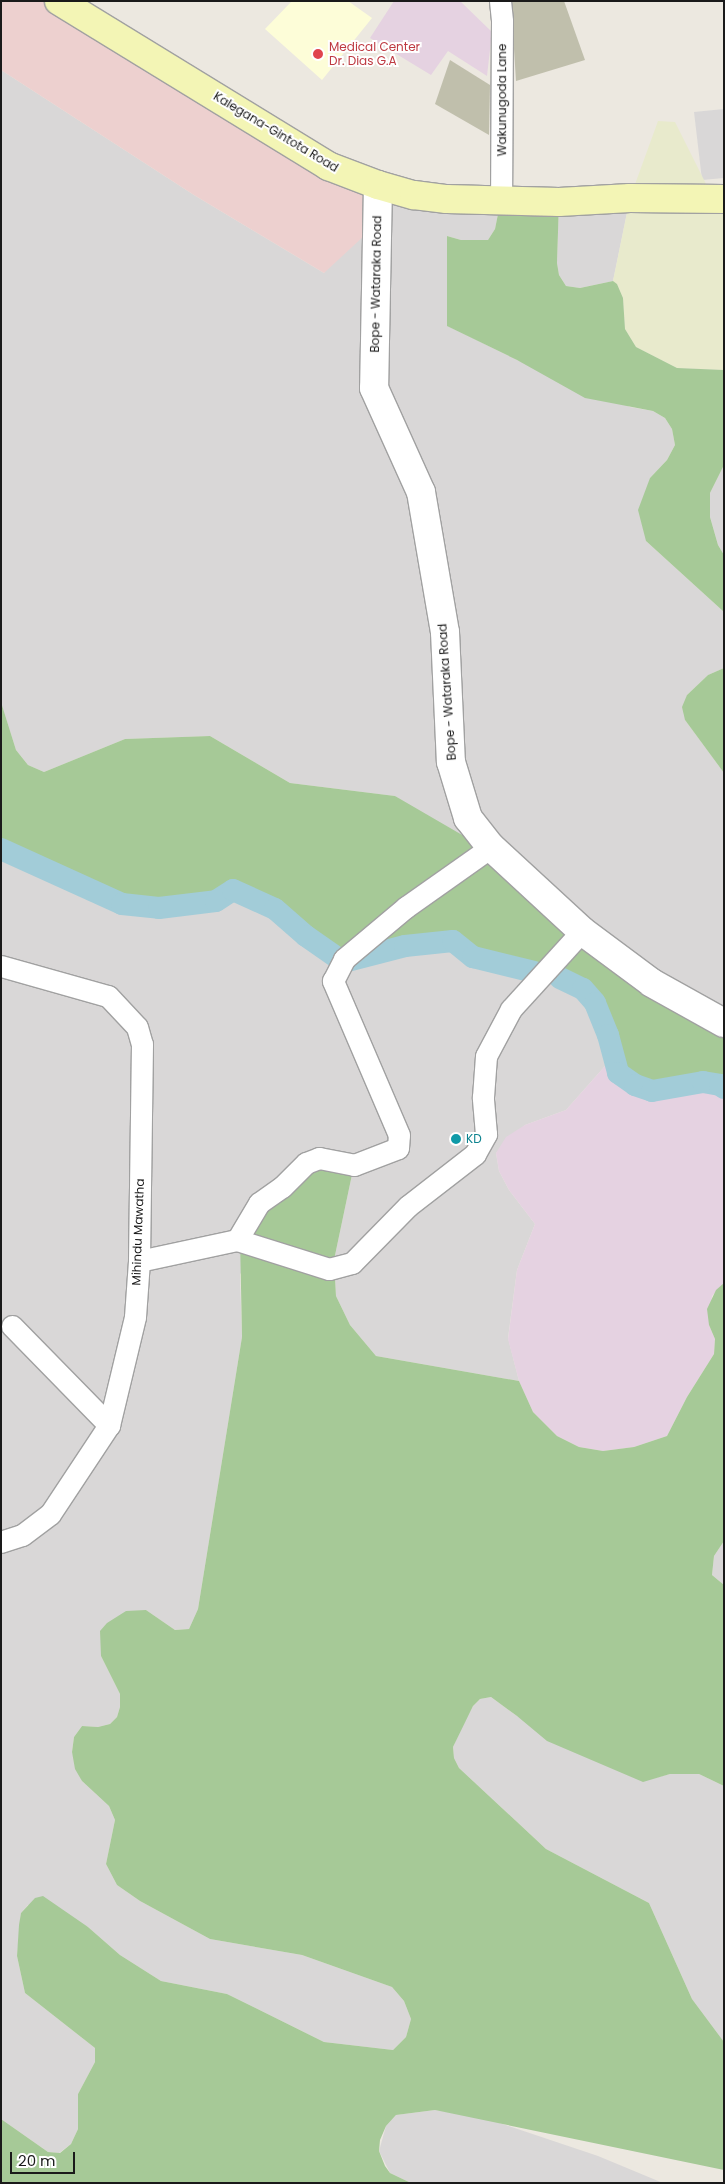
<!DOCTYPE html>
<style>
body{margin:0}
#map{position:relative;width:725px;height:2184px;overflow:hidden;background:#ece8e0;font-family:Poppins,sans-serif}
div>[style]{position:absolute}
.residential>*{inset:0;background:#d9d7d7}
.commercial>*{inset:0;background:#edd0cf}
.industrial>*{inset:0;background:#e5d2e1}
.education>*{inset:0;background:#fdfdd8}
.construction>*{inset:0;background:#c0bfac}
.farmland>*{inset:0;background:#e8eacc}
.forest>*{inset:0;background:#a6c997}
.canal>*{height:22px;margin:-11px;padding:0 11px;transform-origin:11px;border-radius:11px;background:#a2ccd8}
.roads{filter:drop-shadow(1px 0 #a1a1a1) drop-shadow(-1px 0 #a1a1a1) drop-shadow(0 1px #a1a1a1) drop-shadow(0 -1px #a1a1a1)}
.minor>*{height:21px;margin:-10.5px;padding:0 10.5px;transform-origin:10.5px;border-radius:10.5px;background:#fff}
.tertiary>*{height:28px;margin:-14px;padding:0 14px;transform-origin:14px;border-radius:14px;background:#fff}
.secondary>*{height:28px;margin:-14px;padding:0 14px;transform-origin:14px;border-radius:14px;background:#f3f5b5}
.dots>*{width:14px;height:14px;translate:-50% -50%;box-sizing:border-box;border:2px solid #fff;border-radius:50%}
span{translate:-50% -50%;white-space:nowrap;text-align:center;line-height:1.15;-webkit-text-stroke:4px #fff;paint-order:stroke}
.health-label{font-size:12px;color:#be3a42}
.left{translate:0 -50%;text-align:left}
.street-label{font-size:12px;color:#1a1a1a}
.culture-label{font-size:12px;color:#0d838f}
.frame{position:absolute;inset:0;border:2px solid #1a1a1a;pointer-events:none}
.scale{position:absolute;left:10px;top:2152px;width:65px;height:22px;box-sizing:border-box;border:2px solid #1a1a1a;border-top:0;padding-left:6px;font-size:15px;line-height:18px;white-space:nowrap;color:#1a1a1a;-webkit-text-stroke:4px #fff;paint-order:stroke}
</style>
<div id="map">
<div class="residential">
<i style="clip-path:polygon(1px 70px,194px 195px,324px 273px,378px 185px,501px 199px,495px 229px,488px 240px,461px 240px,447px 236px,448px 326px,517px 360px,630px 407px,653px 411px,665px 418px,672px 429px,675px 445px,667px 460px,650px 478px,646px 541px,724px 612px,724px 668px,708px 675px,687px 695px,685px 720px,724px 773px,724px 1027px,395px 796px,290px 783px,210px 736px,125px 739px,44px 772px,28px 765px,16px 750px,1px 702px)"></i>
<i style="clip-path:polygon(724px 109px,724px 178px,702px 180px,694px 112px)"></i>
<i style="clip-path:polygon(630px 198px,613px 281px,580px 288px,566px 286px,559px 275px,557px 263px,559px 202px)"></i>
<i style="clip-path:polygon(724px 465px,724px 555px,718px 545px,710px 517px,710px 493px)"></i>
<i style="clip-path:polygon(1px 849px,122px 904px,216px 901px,233px 890px,275px 909px,334px 957px,354px 961px,405px 946px,453px 941px,473px 957px,512px 975px,564px 981px,583px 989px,595px 1003px,608px 1035px,613px 1057px,566px 1110px,525px 1125px,496px 1153px,499px 1171px,509px 1190px,535px 1224px,517px 1270px,508px 1338px,519px 1381px,376px 1356px,350px 1325px,336px 1296px,334px 1260px,354px 1165px,240px 1274px,242px 1337px,198px 1609px,189px 1629px,175px 1630px,146px 1610px,101px 1656px,120px 1694px,120px 1707px,117px 1717px,110px 1724px,98px 1727px,82px 1726px,74px 1737px,72px 1752px,82px 1781px,109px 1806px,115px 1820px,106px 1864px,117px 1885px,140px 1901px,210px 1939px,302px 1955px,392px 1987px,404px 2001px,411px 2019px,406px 2037px,393px 2050px,324px 2042px,227px 1994px,161px 1981px,120px 1955px,88px 1927px,28px 1905px,21px 1913px,17px 1956px,25px 1993px,95px 2048px,95px 2062px,78px 2094px,78px 2129px,71px 2144px,59px 2153px,48px 2152px,1px 2119px)"></i>
<i style="clip-path:polygon(724px 1541px,724px 1585px,712px 1575px,714px 1556px)"></i>
<i style="clip-path:polygon(491px 1697px,517px 1716px,643px 1781px,670px 1774px,699px 1774px,724px 1786px,724px 2042px,692px 1999px,649px 1903px,546px 1849px,459px 1768px,454px 1758px,453px 1747px,462px 1727px,473px 1706px,480px 1699px)"></i>
<i style="clip-path:polygon(435px 2110px,479px 2116px,598px 2156px,663px 2183px,411px 2183px,390px 2173px,379px 2151px,386px 2126px,396px 2115px)"></i>
</div>
<div class="commercial">
<i style="clip-path:polygon(1px 1px,59px 1px,378px 185px,378px 223px,324px 273px,194px 195px,1px 70px)"></i>
</div>
<div class="industrial">
<i style="clip-path:polygon(394px 1px,460px 1px,492px 32px,487px 76px,448px 51px,431px 75px,370px 38px)"></i>
<i style="clip-path:polygon(613px 1057px,618px 1073px,635px 1085px,652px 1091px,703px 1082px,720px 1085px,724px 1088px,724px 1283px,712px 1296px,709px 1325px,715px 1339px,714px 1354px,687px 1397px,667px 1436px,634px 1447px,603px 1451px,579px 1447px,557px 1436px,533px 1412px,519px 1381px,508px 1339px,517px 1270px,535px 1224px,509px 1190px,499px 1171px,496px 1153px,506px 1137px,525px 1125px,566px 1110px)"></i>
</div>
<div class="education">
<i style="clip-path:polygon(292px 1px,348px 1px,372px 18px,322px 80px,265px 29px)"></i>
</div>
<div class="construction">
<i style="clip-path:polygon(511px 1px,564px 1px,585px 60px,516px 81px)"></i>
<i style="clip-path:polygon(450px 60px,490px 85px,489px 135px,435px 104px)"></i>
</div>
<div class="farmland">
<i style="clip-path:polygon(658px 121px,675px 122px,714px 200px,724px 199px,724px 370px,677px 368px,636px 347px,625px 329px,623px 298px,617px 284px,613px 281px,630px 198px)"></i>
</div>
<div class="forest">
<i style="clip-path:polygon(501px 199px,559px 202px,557px 263px,559px 275px,566px 286px,580px 288px,613px 281px,617px 284px,623px 298px,625px 329px,636px 347px,677px 368px,724px 370px,724px 465px,710px 493px,710px 517px,718px 545px,724px 555px,724px 612px,646px 541px,638px 510px,650px 478px,667px 460px,675px 445px,672px 429px,665px 418px,653px 411px,585px 398px,517px 360px,447px 326px,447px 236px,461px 240px,488px 240px,495px 229px)"></i>
<i style="clip-path:polygon(724px 668px,724px 773px,685px 720px,682px 707px,687px 695px,708px 675px)"></i>
<i style="clip-path:polygon(1px 702px,16px 750px,28px 765px,44px 772px,125px 739px,210px 736px,290px 783px,395px 796px,488px 850px,724px 1027px,724px 1088px,720px 1084px,703px 1082px,652px 1091px,635px 1085px,618px 1073px,608px 1035px,595px 1003px,583px 989px,564px 981px,512px 975px,473px 957px,453px 941px,405px 946px,354px 961px,334px 957px,275px 909px,233px 890px,216px 901px,159px 908px,122px 904px,1px 849px)"></i>
<i style="clip-path:polygon(306px 1163px,354px 1165px,334px 1260px,336px 1296px,350px 1325px,376px 1356px,519px 1381px,533px 1412px,557px 1436px,579px 1447px,603px 1451px,634px 1447px,667px 1436px,687px 1397px,714px 1354px,715px 1339px,709px 1325px,707px 1309px,716px 1290px,724px 1283px,724px 1541px,714px 1556px,712px 1575px,724px 1585px,724px 1786px,699px 1774px,670px 1774px,643px 1782px,547px 1741px,517px 1716px,491px 1697px,480px 1699px,473px 1706px,453px 1747px,454px 1758px,459px 1768px,546px 1849px,649px 1903px,692px 1999px,724px 2042px,724px 2170px,435px 2110px,396px 2115px,386px 2126px,380px 2140px,379px 2151px,385px 2166px,390px 2173px,411px 2183px,1px 2183px,1px 2119px,48px 2152px,60px 2153px,71px 2144px,78px 2129px,78px 2094px,95px 2062px,95px 2048px,25px 1993px,17px 1956px,19px 1925px,21px 1913px,35px 1898px,43px 1896px,88px 1927px,120px 1955px,161px 1981px,227px 1994px,324px 2042px,393px 2050px,406px 2037px,411px 2019px,404px 2001px,392px 1987px,302px 1955px,210px 1939px,140px 1901px,117px 1885px,106px 1864px,115px 1820px,109px 1806px,82px 1781px,75px 1769px,72px 1752px,74px 1737px,82px 1726px,98px 1727px,110px 1724px,117px 1717px,120px 1707px,120px 1694px,101px 1656px,100px 1631px,107px 1623px,126px 1611px,146px 1610px,175px 1630px,189px 1629px,198px 1609px,242px 1337px,240px 1237px)"></i>
</div>
<div class="canal">
<i style="left:1px;top:849px;width:133px;rotate:24.4deg"></i>
<i style="left:122px;top:904px;width:37px;rotate:6deg"></i>
<i style="left:159px;top:908px;width:57px;rotate:-7deg"></i>
<i style="left:216px;top:901px;width:20px;rotate:-33deg"></i>
<i style="left:233px;top:890px;width:46px;rotate:24.3deg"></i>
<i style="left:275px;top:909px;width:41px;rotate:41.1deg"></i>
<i style="left:306px;top:936px;width:35px;rotate:35deg"></i>
<i style="left:347px;top:961px;width:60px;rotate:-14.5deg"></i>
<i style="left:405px;top:946px;width:48px;rotate:-5.9deg"></i>
<i style="left:453px;top:941px;width:26px;rotate:39deg"></i>
<i style="left:473px;top:957px;width:63px;rotate:13.8deg"></i>
<i style="left:560px;top:978px;width:25px;rotate:26deg"></i>
<i style="left:583px;top:989px;width:18px;rotate:49deg"></i>
<i style="left:595px;top:1003px;width:35px;rotate:68deg"></i>
<i style="left:608px;top:1035px;width:39px;rotate:75deg"></i>
<i style="left:618px;top:1073px;width:21px;rotate:35deg"></i>
<i style="left:635px;top:1085px;width:18px;rotate:19deg"></i>
<i style="left:652px;top:1091px;width:52px;rotate:-10deg"></i>
<i style="left:703px;top:1082px;width:17px;rotate:10deg"></i>
<i style="left:720px;top:1085px;width:5px;rotate:37deg"></i>
</div>
<div class="roads">
<div class="minor">
<i style="left:500px;top:1px;width:20px;rotate:84deg"></i>
<i style="left:502px;top:21px;width:178px;rotate:90.3deg"></i>
<i style="left:1px;top:966px;width:111px;rotate:15.7deg"></i>
<i style="left:108px;top:996px;width:42px;rotate:46.9deg"></i>
<i style="left:137px;top:1027px;width:18px;rotate:74deg"></i>
<i style="left:142px;top:1044px;width:217px;rotate:90.8deg"></i>
<i style="left:139px;top:1261px;width:56px;rotate:94.1deg"></i>
<i style="left:135px;top:1317px;width:111px;rotate:103.5deg"></i>
<i style="left:109px;top:1425px;width:107px;rotate:123.5deg"></i>
<i style="left:50px;top:1514px;width:35px;rotate:143deg"></i>
<i style="left:22px;top:1535px;width:22px;rotate:162deg"></i>
<i style="left:237px;top:1240px;width:96px;rotate:17.5deg"></i>
<i style="left:329px;top:1269px;width:24px;rotate:-15deg"></i>
<i style="left:352px;top:1263px;width:80px;rotate:-45.5deg"></i>
<i style="left:408px;top:1206px;width:85px;rotate:-37.8deg"></i>
<i style="left:475px;top:1154px;width:23px;rotate:-61deg"></i>
<i style="left:486px;top:1134px;width:37px;rotate:-95deg"></i>
<i style="left:483px;top:1097px;width:41px;rotate:-85.8deg"></i>
<i style="left:486px;top:1056px;width:53px;rotate:-62deg"></i>
<i style="left:511px;top:1009px;width:105px;rotate:-47.7deg"></i>
<i style="left:139px;top:1261px;width:100px;rotate:-12.1deg"></i>
<i style="left:237px;top:1240px;width:43px;rotate:-59.3deg"></i>
<i style="left:259px;top:1203px;width:28px;rotate:-35deg"></i>
<i style="left:282px;top:1187px;width:34px;rotate:-45deg"></i>
<i style="left:306px;top:1163px;width:14px;rotate:-21deg"></i>
<i style="left:319px;top:1158px;width:36px;rotate:11deg"></i>
<i style="left:354px;top:1165px;width:47px;rotate:-21.1deg"></i>
<i style="left:398px;top:1148px;width:13px;rotate:-86deg"></i>
<i style="left:399px;top:1135px;width:168px;rotate:-113.2deg"></i>
<i style="left:333px;top:981px;width:25px;rotate:-63deg"></i>
<i style="left:344px;top:959px;width:81px;rotate:-40deg"></i>
<i style="left:406px;top:907px;width:104px;rotate:-35.2deg"></i>
<i style="left:12px;top:1326px;width:139px;rotate:45.6deg"></i>
</div>
<div class="tertiary">
<i style="left:378px;top:185px;width:203px;rotate:91.1deg"></i>
<i style="left:374px;top:388px;width:114px;rotate:65.7deg"></i>
<i style="left:421px;top:492px;width:142px;rotate:80.3deg"></i>
<i style="left:445px;top:632px;width:130px;rotate:87.4deg"></i>
<i style="left:451px;top:762px;width:59px;rotate:73.1deg"></i>
<i style="left:468px;top:818px;width:37px;rotate:52deg"></i>
<i style="left:491px;top:847px;width:124px;rotate:42.7deg"></i>
<i style="left:582px;top:931px;width:87px;rotate:36.6deg"></i>
<i style="left:652px;top:983px;width:82px;rotate:29.1deg"></i>
</div>
<div class="secondary">
<i style="left:59px;top:1px;width:316px;rotate:31.5deg"></i>
<i style="left:328px;top:166px;width:53px;rotate:20.8deg"></i>
<i style="left:378px;top:185px;width:37px;rotate:16deg"></i>
<i style="left:414px;top:195px;width:33px;rotate:7deg"></i>
<i style="left:447px;top:199px;width:112px;rotate:1.5deg"></i>
<i style="left:559px;top:202px;width:71px;rotate:-3.2deg"></i>
<i style="left:630px;top:198px;width:94px;rotate:0.6deg"></i>
</div>
</div>
<div class="dots">
<i style="left:318px;top:54px;background:#e0444e"></i>
<i style="left:456px;top:1139px;background:#0f9aa8"></i>
</div>
<div class="health-label">
<span class="left" style="left:329px;top:54px">Medical Center<br>Dr. Dias G.A</span>
</div>
<div class="street-label">
<span style="left:502px;top:100px;rotate:-90deg">Wakunugoda Lane</span>
<span style="left:276px;top:132px;rotate:31deg">Kalegana-Gintota Road</span>
<span style="left:376px;top:284px;rotate:-89deg">Bope - Wataraka Road</span>
<span style="left:447px;top:692px;rotate:-94deg">Bope - Wataraka Road</span>
<span style="left:138px;top:1232px;rotate:-88deg">Mihindu Mawatha</span>
</div>
<div class="culture-label">
<span class="left" style="left:466px;top:1139px">KD</span>
</div>
<div class="frame"></div>
<div class="scale">20 m</div>
</div>
